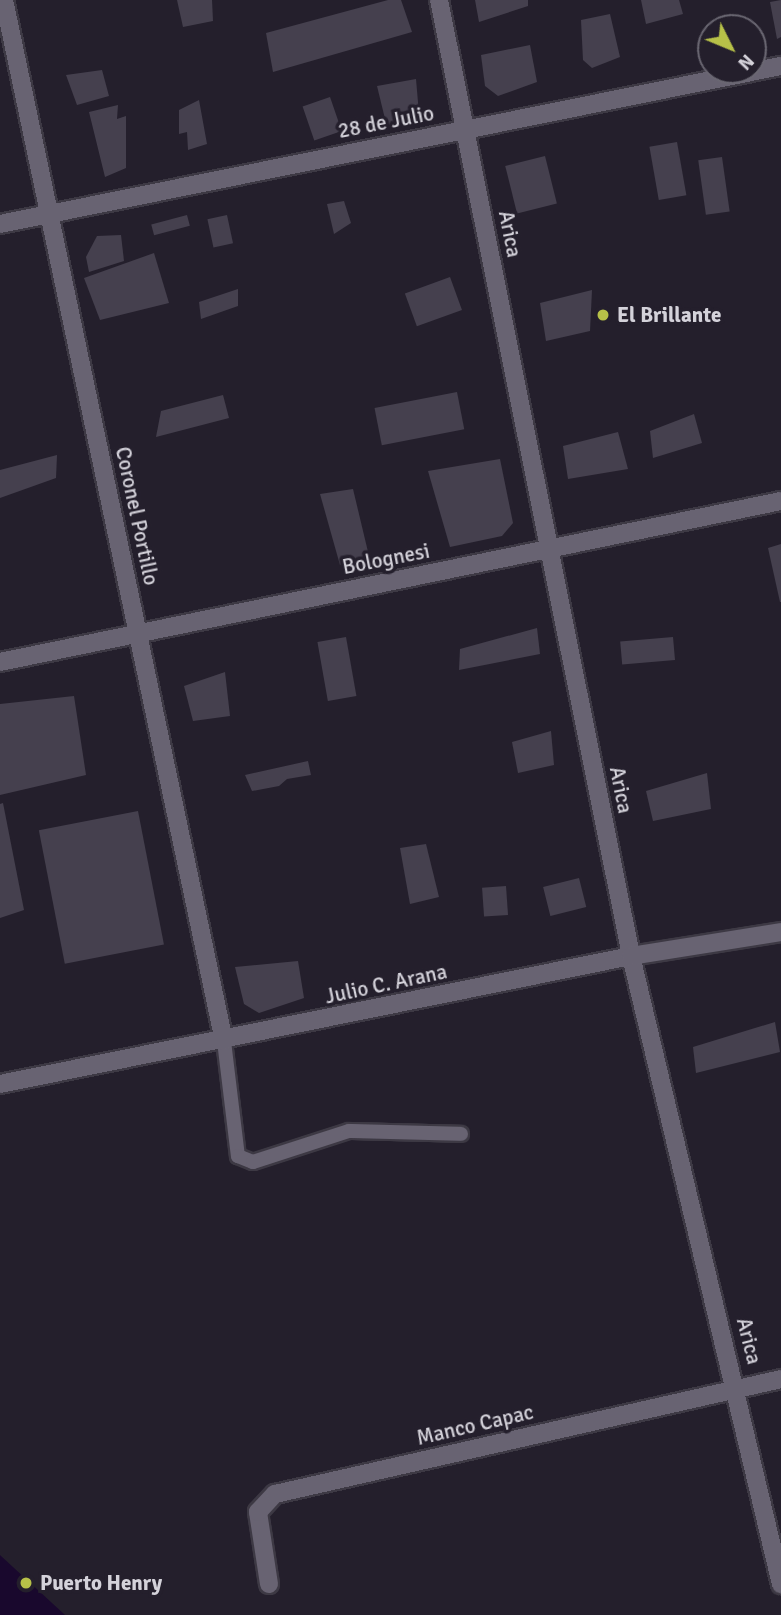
<!DOCTYPE html>
<style>
body{margin:0}
#map{position:relative;width:781px;height:1615px;overflow:hidden;background:#241f2c;font-family:Signika,sans-serif}
div>[style]{position:absolute}
.water>*{inset:0;background:#19082d}
.building>*{inset:0;background:#45404e;transform-origin:0 0}
.roads{filter:drop-shadow(2px 0 #3d3944) drop-shadow(-2px 0 #3d3944) drop-shadow(0 2px #3d3944) drop-shadow(0 -2px #3d3944)}
.lane>*{height:14px;margin:-7px;padding:0 7px;transform-origin:7px;border-radius:7px;background:#686372}
.street>*{height:18px;margin:-9px;padding:0 9px;transform-origin:9px;border-radius:9px;background:#686372}
.dots>*{width:19px;height:19px;translate:-50% -50%;box-sizing:border-box;border:4px solid #241f2c;border-radius:50%}
span{translate:-50% -50%;white-space:nowrap;text-align:center;line-height:1.15;-webkit-text-stroke:7px #241f2c;paint-order:stroke}
.street-label{font-size:21px;color:#d4d2da}
.poi-label{font-size:21px;color:#d4d2da;font-weight:700}
.left{translate:0 -50%;text-align:left}
.north{position:absolute;left:697px;top:14px;width:70px;height:70px;box-sizing:border-box;background:#241f2c;border:2px solid #6a6772;border-radius:50%;rotate:133deg;font-size:19px;font-weight:700;line-height:28px;text-align:center;color:#d4d2da}
.north::after{content:'';display:block;margin:auto;width:24px;height:32px;background:#b7c148;clip-path:polygon(50% 0,100% 100%,50% 72%,0 100%)}
</style>
<div id="map">
<div class="water">
<i style="clip-path:polygon(0 1555px,1px 1556px,65px 1615px,0 1615px)"></i>
</div>
<div class="building">
<i style="clip-path:polygon(177px 0,212px 0,213px 21px,183px 27px)"></i>
<i style="clip-path:polygon(388px 0,401px 0,412px 32px,273px 72px,266px 33px)"></i>
<i style="clip-path:polygon(475px 0,528px 0,528px 6px,479px 22px)"></i>
<i style="clip-path:polygon(641px 0,679px 0,683px 14px,646px 24px)"></i>
<i style="clip-path:polygon(781px 0,781px 37px,777px 39px,770px 2px)"></i>
<i style="clip-path:polygon(610px 14px,620px 57px,592px 68px,583px 60px,581px 20px)"></i>
<i style="clip-path:polygon(530px 45px,537px 82px,498px 96px,485px 86px,481px 55px)"></i>
<i style="clip-path:polygon(102px 70px,109px 96px,77px 105px,66px 75px)"></i>
<i style="clip-path:polygon(416px 79px,419px 114px,387px 127px,377px 86px)"></i>
<i style="left:330px;top:97px;width:36px;height:29px;rotate:71deg"></i>
<i style="clip-path:polygon(199px 100px,207px 144px,188px 150px,187px 132px,179px 134px,179px 110px)"></i>
<i style="clip-path:polygon(118px 105px,117px 119px,126px 116px,126px 168px,105px 177px,89px 112px)"></i>
<i style="left:677px;top:142px;width:54px;height:28px;rotate:80deg"></i>
<i style="left:545px;top:156px;width:49px;height:41px;rotate:76deg"></i>
<i style="left:722px;top:157px;width:55px;height:24px;rotate:82deg"></i>
<i style="clip-path:polygon(344px 201px,351px 223px,334px 234px,327px 204px)"></i>
<i style="left:187px;top:215px;width:11px;height:37px;rotate:75deg"></i>
<i style="left:227px;top:215px;width:29px;height:20px;rotate:78deg"></i>
<i style="clip-path:polygon(121px 235px,124px 261px,89px 272px,86px 257px,97px 236px)"></i>
<i style="clip-path:polygon(154px 253px,169px 303px,100px 320px,84px 278px)"></i>
<i style="left:450px;top:277px;width:35px;height:48px;rotate:70deg"></i>
<i style="clip-path:polygon(238px 289px,238px 306px,201px 319px,199px 302px)"></i>
<i style="clip-path:polygon(592px 290px,590px 331px,546px 341px,540px 303px)"></i>
<i style="left:457px;top:392px;width:38px;height:84px;rotate:79deg"></i>
<i style="clip-path:polygon(223px 395px,229px 418px,156px 437px,161px 411px)"></i>
<i style="clip-path:polygon(694px 414px,702px 443px,653px 458px,650px 431px)"></i>
<i style="clip-path:polygon(618px 432px,628px 469px,568px 479px,563px 446px)"></i>
<i style="clip-path:polygon(57px 455px,56px 478px,0 498px,0 470px)"></i>
<i style="clip-path:polygon(500px 459px,513px 523px,502px 536px,450px 547px,428px 471px)"></i>
<i style="clip-path:polygon(353px 489px,369px 556px,340px 565px,320px 494px)"></i>
<i style="clip-path:polygon(781px 544px,781px 602px,780px 602px,768px 548px)"></i>
<i style="clip-path:polygon(537px 628px,540px 654px,459px 670px,460px 649px)"></i>
<i style="left:346px;top:637px;width:60px;height:29px;rotate:80deg"></i>
<i style="left:673px;top:637px;width:23px;height:53px;rotate:85deg"></i>
<i style="clip-path:polygon(225px 672px,230px 716px,193px 721px,184px 686px)"></i>
<i style="clip-path:polygon(74px 696px,86px 775px,0 795px,0 704px)"></i>
<i style="clip-path:polygon(551px 731px,554px 765px,518px 773px,512px 742px)"></i>
<i style="clip-path:polygon(308px 761px,311px 775px,287px 779px,279px 786px,252px 791px,245px 775px)"></i>
<i style="clip-path:polygon(707px 773px,711px 809px,653px 821px,646px 791px)"></i>
<i style="clip-path:polygon(3px 803px,24px 910px,0 918px,0 804px)"></i>
<i style="left:138px;top:811px;width:136px;height:101px;rotate:79deg"></i>
<i style="clip-path:polygon(426px 844px,439px 897px,410px 904px,400px 848px)"></i>
<i style="left:579px;top:878px;width:30px;height:37px;rotate:76deg"></i>
<i style="left:506px;top:886px;width:29px;height:24px;rotate:86deg"></i>
<i style="clip-path:polygon(298px 961px,304px 998px,259px 1013px,244px 1004px,235px 967px)"></i>
<i style="clip-path:polygon(775px 1022px,780px 1052px,696px 1073px,693px 1047px)"></i>
</div>
<div class="roads">
<div class="lane">
<i style="left:224px;top:1041px;width:116px;rotate:83.1deg"></i>
<i style="left:238px;top:1156px;width:16px;rotate:22deg"></i>
<i style="left:253px;top:1162px;width:101px;rotate:-17.9deg"></i>
<i style="left:349px;top:1131px;width:112px;rotate:1.5deg"></i>
</div>
<div class="street">
<i style="left:4px;top:0;width:1064px;rotate:78.07deg"></i>
<i style="left:439px;top:0;width:975px;rotate:78.64deg"></i>
<i style="left:631px;top:956px;width:646px;rotate:76.57deg"></i>
<i style="left:0;top:224px;width:797px;rotate:-11.44deg"></i>
<i style="left:0;top:662px;width:797px;rotate:-11.65deg"></i>
<i style="left:0;top:1084px;width:644px;rotate:-11.47deg"></i>
<i style="left:631px;top:956px;width:152px;rotate:-9.1deg"></i>
<i style="left:269px;top:1584px;width:73px;rotate:-98.7deg"></i>
<i style="left:258px;top:1512px;width:25px;rotate:-47deg"></i>
<i style="left:275px;top:1494px;width:519px;rotate:-12.8deg"></i>
</div>
</div>
<div class="dots">
<i style="left:603px;top:315px;background:#b7c148"></i>
<i style="left:26px;top:1583px;background:#b7c148"></i>
</div>
<div class="street-label">
<span style="left:386px;top:122px;rotate:-11deg">28 de Julio</span>
<span style="left:510px;top:234px;rotate:79deg">Arica</span>
<span style="left:137px;top:516px;rotate:78deg">Coronel Portillo</span>
<span style="left:386px;top:559px;rotate:-11deg">Bolognesi</span>
<span style="left:621px;top:790px;rotate:79deg">Arica</span>
<span style="left:386px;top:984px;rotate:-12deg">Julio C. Arana</span>
<span style="left:749px;top:1341px;rotate:76deg">Arica</span>
<span style="left:475px;top:1425px;rotate:-13deg">Manco Capac</span>
</div>
<div class="poi-label">
<span class="left" style="left:617px;top:315px">El Brillante</span>
<span class="left" style="left:40px;top:1583px">Puerto Henry</span>
</div>
<div class="north">N</div>
</div>
